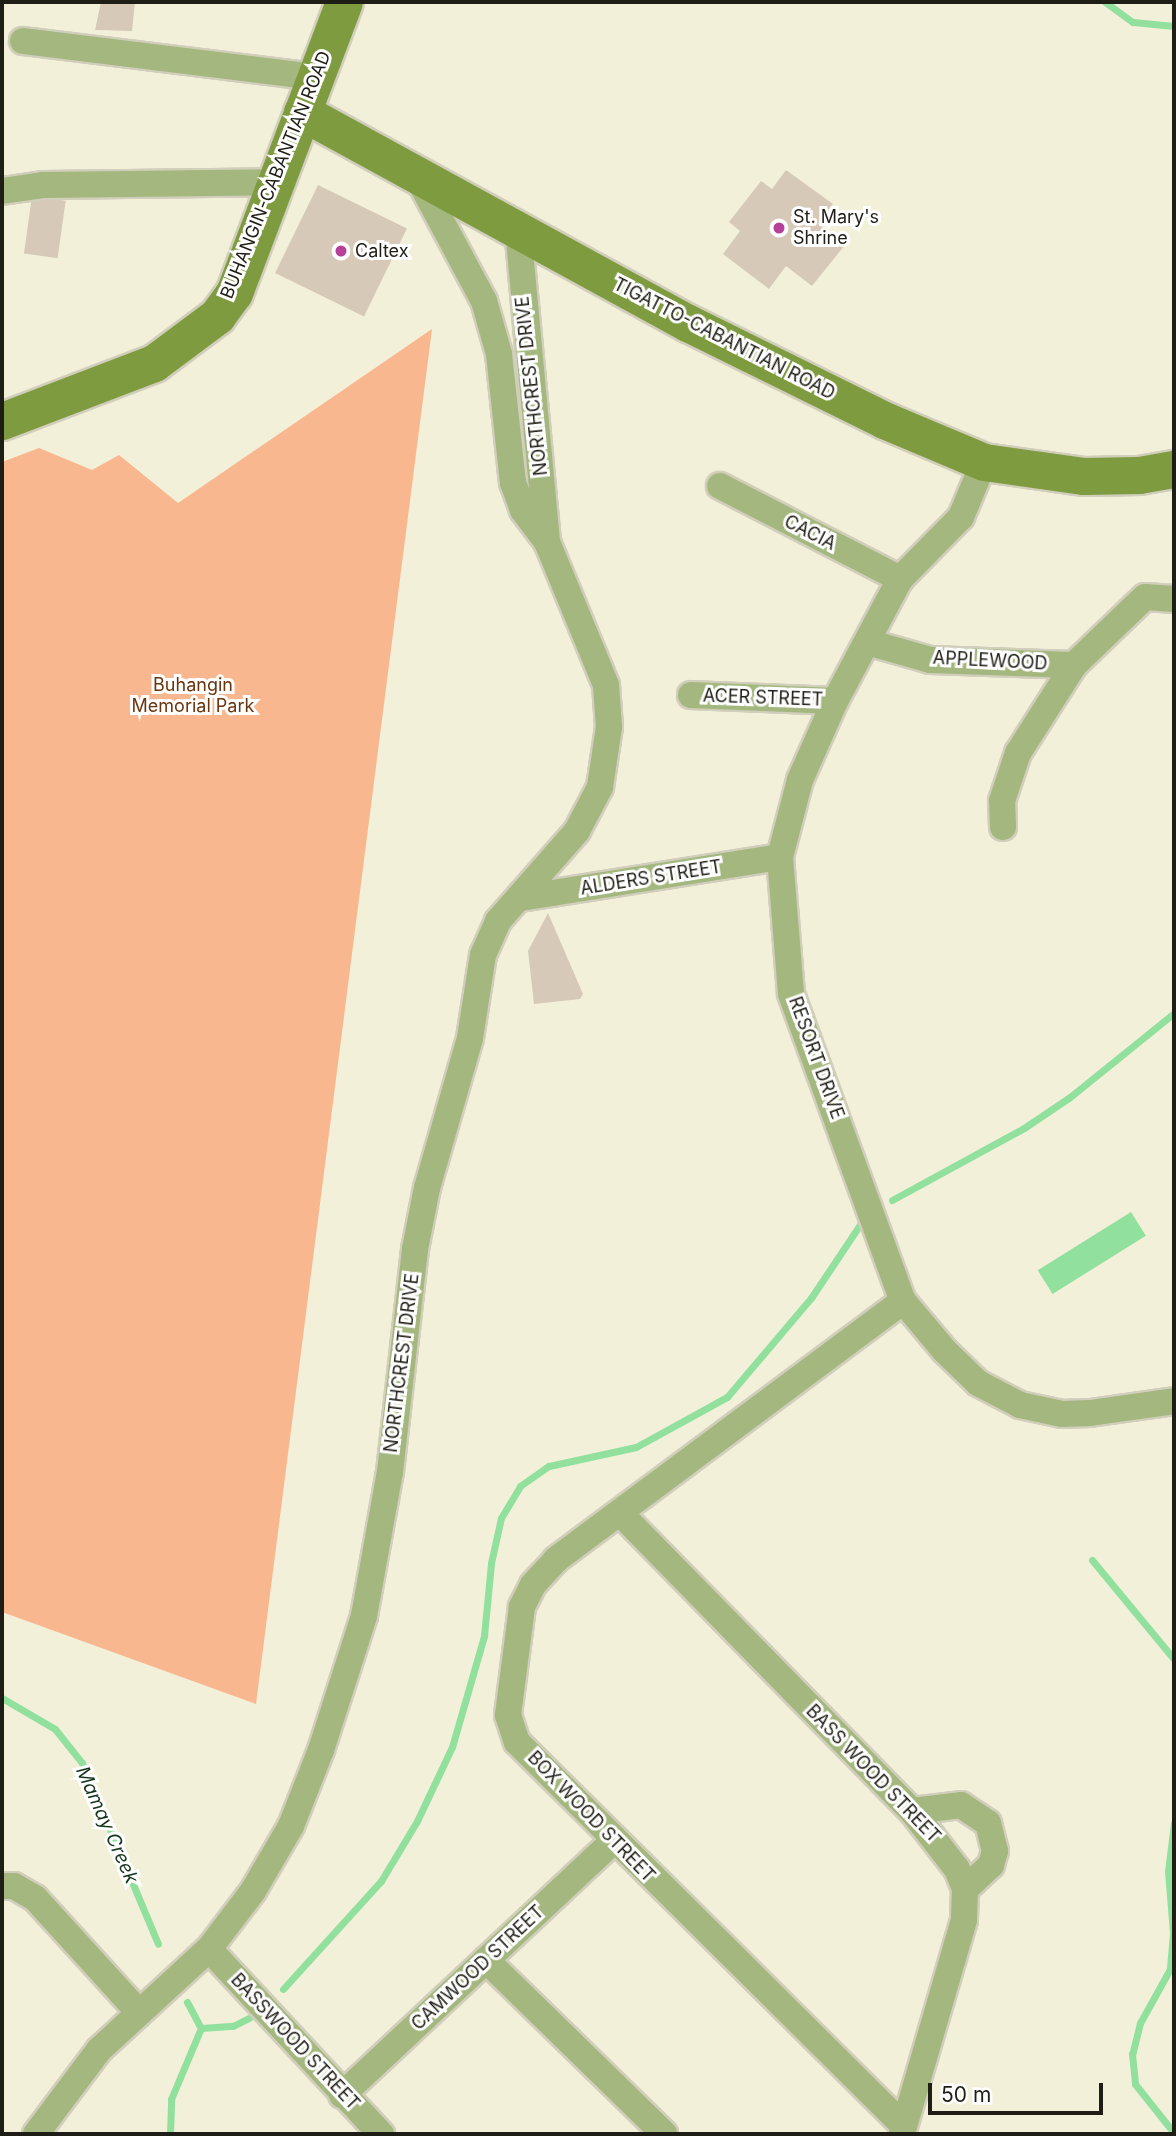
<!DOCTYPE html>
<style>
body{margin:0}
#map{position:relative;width:1176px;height:2136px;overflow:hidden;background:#f3f0da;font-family:Inter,sans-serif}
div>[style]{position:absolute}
.green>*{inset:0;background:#f9b78f}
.water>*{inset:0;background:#91e09e;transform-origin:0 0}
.stream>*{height:7px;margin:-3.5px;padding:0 3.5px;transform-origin:3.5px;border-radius:3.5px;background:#91e09e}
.building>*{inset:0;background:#d6c9b7;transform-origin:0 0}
.roads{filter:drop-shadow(2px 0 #d1cebb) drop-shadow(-2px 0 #d1cebb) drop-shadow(0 2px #d1cebb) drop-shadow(0 -2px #d1cebb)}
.street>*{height:26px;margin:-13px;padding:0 13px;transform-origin:13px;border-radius:13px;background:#a3b77e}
.secondary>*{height:37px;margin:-18.5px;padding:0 18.5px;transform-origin:18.5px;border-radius:18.5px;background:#7e9b3f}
.dots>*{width:19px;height:19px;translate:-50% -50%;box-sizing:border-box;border:4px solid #fff;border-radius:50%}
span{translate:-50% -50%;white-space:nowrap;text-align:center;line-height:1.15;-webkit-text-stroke:6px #fff;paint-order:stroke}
.street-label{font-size:18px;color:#1f1e16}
.poi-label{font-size:18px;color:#1f1e16}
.left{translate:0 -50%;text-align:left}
.park-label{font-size:18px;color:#6a340d}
.water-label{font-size:19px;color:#14351b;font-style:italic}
.frame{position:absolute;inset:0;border:4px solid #1f1e16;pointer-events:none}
.scale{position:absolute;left:928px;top:2083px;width:175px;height:32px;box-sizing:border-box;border:4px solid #1f1e16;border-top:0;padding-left:9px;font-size:21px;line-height:24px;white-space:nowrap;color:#1f1e16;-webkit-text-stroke:5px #fff;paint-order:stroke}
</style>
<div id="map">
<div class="green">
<i style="clip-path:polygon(432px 329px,256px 1704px,2px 1612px,2px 462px,39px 448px,92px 470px,119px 455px,178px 503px)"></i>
</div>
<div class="water">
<i style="left:1131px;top:1212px;width:28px;height:110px;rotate:58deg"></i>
</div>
<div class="stream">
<i style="left:1105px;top:2px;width:34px;rotate:36deg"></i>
<i style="left:1133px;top:22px;width:41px;rotate:5.6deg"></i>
<i style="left:892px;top:1200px;width:150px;rotate:-28.6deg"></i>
<i style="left:1024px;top:1128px;width:55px;rotate:-34deg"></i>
<i style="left:1070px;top:1097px;width:134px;rotate:-38.9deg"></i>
<i style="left:1092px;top:1560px;width:129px;rotate:50.4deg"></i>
<i style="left:2px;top:1698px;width:61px;rotate:30.3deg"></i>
<i style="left:55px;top:1729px;width:43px;rotate:51.5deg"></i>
<i style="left:82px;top:1763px;width:196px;rotate:67.2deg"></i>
<i style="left:1174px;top:1823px;width:48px;rotate:97.1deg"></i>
<i style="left:1168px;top:1871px;width:62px;rotate:85.4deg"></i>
<i style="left:1173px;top:1933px;width:36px;rotate:95deg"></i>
<i style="left:1170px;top:1969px;width:62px;rotate:119.1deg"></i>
<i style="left:1140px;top:2023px;width:32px;rotate:104deg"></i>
<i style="left:1132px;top:2054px;width:30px;rotate:84deg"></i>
<i style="left:1135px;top:2084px;width:63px;rotate:51.5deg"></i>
<i style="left:283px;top:1989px;width:146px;rotate:-47.8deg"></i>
<i style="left:381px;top:1881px;width:70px;rotate:-59deg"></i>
<i style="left:417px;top:1821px;width:82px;rotate:-64.7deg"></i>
<i style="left:452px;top:1747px;width:116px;rotate:-73.9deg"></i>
<i style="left:484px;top:1636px;width:73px;rotate:-84.5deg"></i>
<i style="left:491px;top:1563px;width:46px;rotate:-77.5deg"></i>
<i style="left:501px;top:1518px;width:37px;rotate:-59deg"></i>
<i style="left:520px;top:1486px;width:35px;rotate:-35deg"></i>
<i style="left:549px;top:1466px;width:89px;rotate:-12.3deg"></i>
<i style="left:636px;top:1447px;width:104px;rotate:-28.8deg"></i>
<i style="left:727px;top:1397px;width:130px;rotate:-49.7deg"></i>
<i style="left:811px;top:1298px;width:90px;rotate:-56.3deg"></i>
<i style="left:187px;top:2002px;width:30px;rotate:62deg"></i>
<i style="left:201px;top:2028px;width:32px;rotate:-4deg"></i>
<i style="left:233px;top:2026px;width:18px;rotate:-27deg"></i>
<i style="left:170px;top:2134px;width:35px;rotate:-88deg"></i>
<i style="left:171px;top:2099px;width:77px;rotate:-67.1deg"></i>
</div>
<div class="building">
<i style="clip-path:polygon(101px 2px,135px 2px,132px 31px,95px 30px)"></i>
<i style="clip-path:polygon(786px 170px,833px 204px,818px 224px,845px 245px,812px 286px,786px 266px,769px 289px,723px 254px,740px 231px,729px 222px,761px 181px,772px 189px)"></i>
<i style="left:318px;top:185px;width:99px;height:98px;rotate:26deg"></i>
<i style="left:32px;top:196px;width:34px;height:58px;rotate:8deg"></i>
<i style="clip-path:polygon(548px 913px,583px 994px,580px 999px,534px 1004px,528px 951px)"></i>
</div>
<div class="roads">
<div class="street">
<i style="left:23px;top:41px;width:295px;rotate:7deg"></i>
<i style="left:2px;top:191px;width:41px;rotate:-8.3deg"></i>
<i style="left:43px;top:185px;width:232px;rotate:-0.7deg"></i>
<i style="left:518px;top:229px;width:314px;rotate:84.7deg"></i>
<i style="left:984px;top:462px;width:60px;rotate:112.7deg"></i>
<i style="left:961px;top:517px;width:87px;rotate:134.5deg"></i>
<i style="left:900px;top:579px;width:138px;rotate:118deg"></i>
<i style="left:835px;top:701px;width:86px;rotate:113.9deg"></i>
<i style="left:800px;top:780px;width:80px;rotate:104.6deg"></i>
<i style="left:780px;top:857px;width:137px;rotate:85.4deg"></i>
<i style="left:791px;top:994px;width:327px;rotate:70deg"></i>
<i style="left:903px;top:1301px;width:65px;rotate:50deg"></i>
<i style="left:945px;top:1351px;width:46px;rotate:44.1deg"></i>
<i style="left:978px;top:1383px;width:47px;rotate:27.6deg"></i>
<i style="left:1020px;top:1405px;width:43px;rotate:12.1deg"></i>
<i style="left:1062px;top:1414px;width:28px;rotate:-2deg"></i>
<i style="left:1090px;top:1413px;width:85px;rotate:-8.1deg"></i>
<i style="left:720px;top:486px;width:203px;rotate:27.3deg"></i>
<i style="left:867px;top:642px;width:66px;rotate:15.9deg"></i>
<i style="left:930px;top:660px;width:144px;rotate:2deg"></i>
<i style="left:691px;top:695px;width:144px;rotate:2.4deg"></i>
<i style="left:1003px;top:827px;width:26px;rotate:-92deg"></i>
<i style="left:1002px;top:801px;width:51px;rotate:-71.6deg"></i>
<i style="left:1018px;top:753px;width:104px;rotate:-57.5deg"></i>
<i style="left:1074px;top:665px;width:98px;rotate:-43.8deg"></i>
<i style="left:1145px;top:597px;width:29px;rotate:4deg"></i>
<i style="left:521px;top:898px;width:262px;rotate:-9deg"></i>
<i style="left:903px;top:1301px;width:433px;rotate:143.3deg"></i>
<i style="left:556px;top:1560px;width:34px;rotate:133deg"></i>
<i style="left:533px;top:1585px;width:25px;rotate:117deg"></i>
<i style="left:522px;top:1607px;width:109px;rotate:97.4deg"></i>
<i style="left:508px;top:1715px;width:28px;rotate:72deg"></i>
<i style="left:517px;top:1742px;width:545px;rotate:44.78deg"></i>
<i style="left:622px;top:1515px;width:414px;rotate:45.6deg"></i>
<i style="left:912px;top:1811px;width:73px;rotate:52.2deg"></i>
<i style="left:957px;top:1869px;width:22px;rotate:68deg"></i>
<i style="left:965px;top:1889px;width:31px;rotate:92deg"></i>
<i style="left:964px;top:1920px;width:223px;rotate:106.2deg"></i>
<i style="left:912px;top:1811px;width:49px;rotate:-7deg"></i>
<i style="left:961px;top:1805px;width:32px;rotate:34deg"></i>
<i style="left:988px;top:1823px;width:29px;rotate:76deg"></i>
<i style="left:995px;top:1851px;width:15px;rotate:106deg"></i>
<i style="left:991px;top:1865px;width:35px;rotate:137deg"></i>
<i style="left:2px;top:1886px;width:12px"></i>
<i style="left:14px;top:1886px;width:24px;rotate:30deg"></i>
<i style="left:35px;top:1898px;width:153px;rotate:47.7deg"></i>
<i style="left:209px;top:1949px;width:253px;rotate:47.1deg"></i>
<i style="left:486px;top:1960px;width:249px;rotate:44.3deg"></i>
<i style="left:342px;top:2095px;width:371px;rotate:-43.1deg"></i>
<i style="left:36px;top:2134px;width:105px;rotate:-53.1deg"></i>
<i style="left:99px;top:2050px;width:149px;rotate:-42.6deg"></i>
<i style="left:209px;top:1949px;width:73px;rotate:-52.8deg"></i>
<i style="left:253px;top:1891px;width:75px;rotate:-59.7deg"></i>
<i style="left:291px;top:1826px;width:82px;rotate:-68.5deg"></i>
<i style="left:321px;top:1750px;width:141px;rotate:-72.2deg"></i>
<i style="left:364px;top:1616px;width:146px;rotate:-79.8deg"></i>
<i style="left:390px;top:1472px;width:224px;rotate:-83.6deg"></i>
<i style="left:415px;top:1249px;width:62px;rotate:-78.9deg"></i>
<i style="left:427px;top:1188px;width:156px;rotate:-74deg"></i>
<i style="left:470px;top:1038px;width:84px;rotate:-81.1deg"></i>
<i style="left:483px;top:955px;width:37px;rotate:-66deg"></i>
<i style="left:498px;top:921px;width:120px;rotate:-48.7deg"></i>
<i style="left:577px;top:831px;width:50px;rotate:-62.4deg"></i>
<i style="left:600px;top:787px;width:61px;rotate:-81.5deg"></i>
<i style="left:609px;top:727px;width:42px;rotate:-94.1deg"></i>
<i style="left:606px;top:685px;width:155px;rotate:-112.4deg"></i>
<i style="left:547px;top:542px;width:40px;rotate:-127deg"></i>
<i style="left:523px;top:510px;width:29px;rotate:-110deg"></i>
<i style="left:513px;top:483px;width:130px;rotate:-96.2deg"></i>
<i style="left:499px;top:354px;width:55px;rotate:-105.8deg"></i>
<i style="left:484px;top:301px;width:142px;rotate:-118.2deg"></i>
</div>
<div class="secondary">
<i style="left:302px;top:112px;width:440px;rotate:28.7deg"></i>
<i style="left:688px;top:323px;width:219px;rotate:26.3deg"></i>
<i style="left:884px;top:420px;width:108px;rotate:22.8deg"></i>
<i style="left:984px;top:462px;width:101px;rotate:8deg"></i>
<i style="left:1084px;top:476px;width:55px;rotate:-1deg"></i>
<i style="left:1139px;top:475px;width:36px;rotate:-10deg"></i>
<i style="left:2px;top:421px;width:163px;rotate:-20.9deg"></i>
<i style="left:154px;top:363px;width:79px;rotate:-36.7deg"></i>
<i style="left:217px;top:316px;width:29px;rotate:-54deg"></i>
<i style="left:234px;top:293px;width:311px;rotate:-69.3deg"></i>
</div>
</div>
<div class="dots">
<i style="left:779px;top:228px;background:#b74199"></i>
<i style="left:341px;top:251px;background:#b74199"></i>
</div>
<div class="street-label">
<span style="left:276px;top:175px;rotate:-68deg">BUHANGIN-CABANTIAN ROAD</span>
<span style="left:724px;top:339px;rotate:27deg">TIGATTO-CABANTIAN ROAD</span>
<span style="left:532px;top:386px;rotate:-96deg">NORTHCREST DRIVE</span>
<span style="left:810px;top:533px;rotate:27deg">CACIA</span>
<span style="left:990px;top:661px;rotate:3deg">APPLEWOOD</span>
<span style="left:763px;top:698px;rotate:2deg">ACER STREET</span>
<span style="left:651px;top:878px;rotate:-9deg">ALDERS STREET</span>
<span style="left:816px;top:1058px;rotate:70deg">RESORT DRIVE</span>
<span style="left:402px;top:1363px;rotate:-83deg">NORTHCREST DRIVE</span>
<span style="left:873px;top:1774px;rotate:46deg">BASS WOOD STREET</span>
<span style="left:591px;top:1817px;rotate:46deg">BOX WOOD STREET</span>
<span style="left:478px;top:1968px;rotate:-43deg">CAMWOOD STREET</span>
<span style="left:295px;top:2042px;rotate:47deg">BASSWOOD STREET</span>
</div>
<div class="poi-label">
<span class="left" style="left:793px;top:228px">St. Mary's<br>Shrine</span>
<span class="left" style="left:355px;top:251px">Caltex</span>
</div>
<div class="park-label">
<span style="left:193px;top:696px">Buhangin<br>Memorial Park</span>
</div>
<div class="water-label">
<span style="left:107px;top:1825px;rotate:66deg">Mamay Creek</span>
</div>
<div class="frame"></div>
<div class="scale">50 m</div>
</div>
